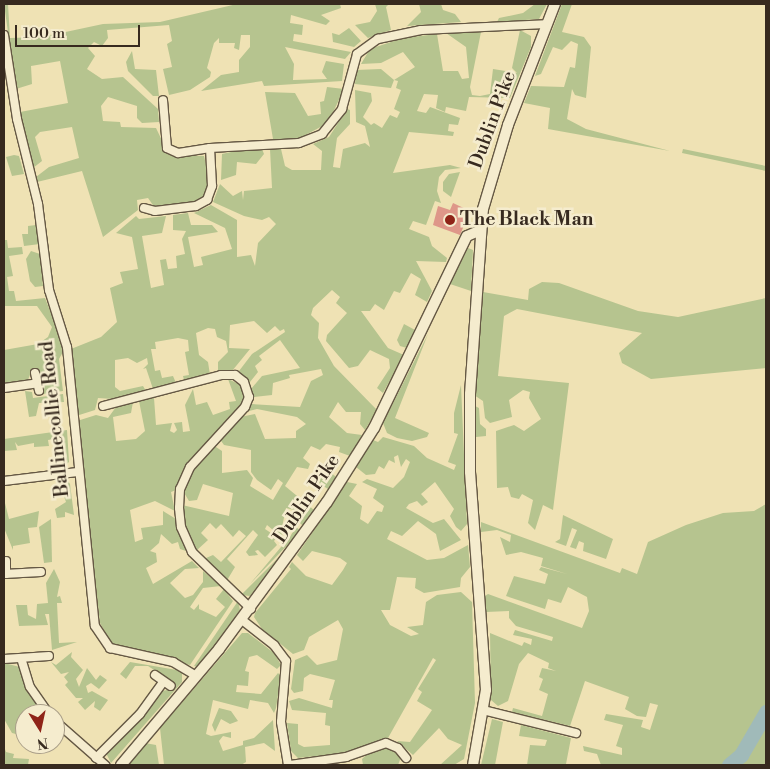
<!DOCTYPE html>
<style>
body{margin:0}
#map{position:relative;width:770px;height:769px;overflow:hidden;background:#efe2b4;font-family:"Libre Bodoni",serif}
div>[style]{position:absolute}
.green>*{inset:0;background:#b6c48f}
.river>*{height:15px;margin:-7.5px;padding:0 7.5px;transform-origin:7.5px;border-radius:7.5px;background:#a0bab9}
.building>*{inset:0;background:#de9789}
.roads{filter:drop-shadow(1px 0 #655844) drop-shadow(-1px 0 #655844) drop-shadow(0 1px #655844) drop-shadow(0 -1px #655844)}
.street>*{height:8px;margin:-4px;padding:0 4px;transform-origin:4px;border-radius:4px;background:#f5ecce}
.secondary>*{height:10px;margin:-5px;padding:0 5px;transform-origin:5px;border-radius:5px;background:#f5ecce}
.dots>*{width:14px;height:14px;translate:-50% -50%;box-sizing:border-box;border:2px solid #f5ecce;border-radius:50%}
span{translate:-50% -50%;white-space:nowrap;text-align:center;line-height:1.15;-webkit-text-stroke:5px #f5ecce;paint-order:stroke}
.street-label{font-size:19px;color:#372a1f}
.poi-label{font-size:19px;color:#372a1f;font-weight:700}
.left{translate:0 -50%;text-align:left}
.frame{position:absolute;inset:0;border:5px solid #372a1f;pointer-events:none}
.north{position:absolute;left:15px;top:704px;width:50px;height:50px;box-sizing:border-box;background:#f5ecce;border:1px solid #a99e88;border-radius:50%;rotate:170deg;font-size:14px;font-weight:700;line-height:20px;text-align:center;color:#372a1f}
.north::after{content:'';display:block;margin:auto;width:18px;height:22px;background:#8f2418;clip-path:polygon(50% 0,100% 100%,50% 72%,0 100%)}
.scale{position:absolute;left:15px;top:25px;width:125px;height:22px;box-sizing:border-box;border:2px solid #372a1f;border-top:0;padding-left:6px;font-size:15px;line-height:18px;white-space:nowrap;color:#372a1f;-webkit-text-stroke:4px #f5ecce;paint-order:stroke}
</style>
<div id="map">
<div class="green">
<i style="clip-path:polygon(4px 4px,8px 4px,10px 38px,42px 37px,103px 24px,160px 22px,237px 4px,340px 4px,341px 8px,321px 15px,330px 21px,326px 25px,291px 15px,290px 23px,303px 25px,302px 35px,294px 34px,293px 41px,351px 52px,345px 59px,285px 47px,294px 64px,293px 80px,327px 79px,322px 72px,326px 61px,344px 64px,342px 81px,264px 86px,262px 81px,201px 91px,221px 75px,239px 72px,239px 60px,250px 47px,250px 35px,241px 35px,239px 50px,234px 48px,235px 43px,219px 43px,219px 38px,214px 43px,207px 68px,211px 72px,210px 77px,190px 90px,169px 95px,163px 69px,172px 67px,167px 44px,172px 41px,169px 25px,107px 30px,108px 38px,102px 46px,94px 42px,88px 48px,95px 56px,87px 69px,102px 79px,123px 77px,158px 109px,159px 122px,142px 123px,137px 118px,137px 106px,108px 97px,101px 106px,103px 121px,120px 122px,121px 127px,156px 128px,169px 155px,204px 156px,210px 182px,205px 197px,198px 202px,155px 208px,148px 198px,137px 200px,138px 210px,103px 237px,82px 171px,37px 182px,36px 177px,49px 167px,79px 158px,72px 127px,40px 132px,35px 137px,42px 161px,33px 168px,20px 112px,68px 103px,60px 61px,31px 66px,32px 84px,16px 89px)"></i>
<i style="clip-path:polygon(375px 4px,389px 4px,386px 7px,391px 30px,368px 38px,355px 25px,370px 22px,377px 11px)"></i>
<i style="clip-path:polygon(419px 4px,441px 4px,443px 10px,455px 14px,461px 22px,407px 26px,421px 12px)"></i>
<i style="clip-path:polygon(535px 4px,547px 4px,539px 19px,497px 22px,499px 18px,523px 13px)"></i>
<i style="clip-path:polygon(562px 4px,572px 4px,562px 32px,584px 37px,591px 47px,586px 98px,575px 95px,572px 89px,567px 119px,586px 129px,670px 151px,548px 129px,550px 108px,524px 103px,531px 86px,564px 87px,570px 67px,575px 68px,578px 44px,571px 41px,562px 50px,553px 47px,541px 74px,535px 76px)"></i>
<i style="clip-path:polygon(349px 28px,361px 41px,354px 47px,333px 42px,332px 33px,339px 35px)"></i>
<i style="clip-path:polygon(520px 30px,531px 36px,531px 47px,510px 98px,469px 97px,466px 111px,446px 107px,445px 112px,436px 108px,438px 95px,424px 94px,417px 111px,426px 113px,430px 107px,460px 118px,458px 125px,449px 124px,448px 131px,454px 132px,453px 136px,409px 132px,393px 173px,450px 165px,461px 168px,445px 170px,439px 177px,437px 191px,441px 203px,435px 201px,426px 225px,413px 221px,409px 229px,429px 237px,432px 246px,447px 258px,446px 262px,416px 261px,432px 291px,427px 302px,415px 295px,421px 279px,411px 273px,400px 293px,394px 291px,384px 310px,375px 304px,370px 311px,361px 311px,388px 348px,404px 355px,383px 393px,377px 388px,390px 368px,389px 359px,370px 350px,358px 366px,349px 368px,326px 341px,327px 335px,347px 313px,336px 303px,340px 297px,332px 290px,313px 308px,311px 315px,319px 323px,318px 338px,334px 366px,377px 410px,365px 430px,360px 424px,361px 412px,346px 412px,338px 402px,329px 417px,347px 433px,362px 435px,350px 456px,339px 452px,340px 447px,326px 444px,320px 450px,311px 446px,303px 458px,310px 464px,308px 469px,297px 467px,285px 486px,314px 510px,304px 527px,296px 519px,298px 511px,286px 508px,281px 532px,284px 538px,288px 540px,296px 527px,301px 531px,250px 584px,286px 541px,267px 525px,265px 529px,277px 537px,274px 541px,277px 545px,265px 557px,258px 550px,255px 551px,258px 555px,249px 556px,246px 552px,258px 535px,253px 530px,227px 559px,235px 567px,226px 582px,205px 562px,206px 558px,213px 555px,221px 562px,246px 536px,239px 530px,233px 537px,221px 524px,216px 529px,210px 523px,201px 533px,208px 540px,196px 551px,184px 525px,182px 505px,229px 516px,233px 493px,203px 484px,197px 500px,189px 501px,183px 491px,192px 469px,211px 447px,216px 447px,222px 451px,222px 473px,247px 470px,253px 478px,250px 486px,273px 500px,283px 483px,278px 479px,271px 490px,257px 480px,251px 472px,251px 450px,224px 445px,219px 438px,240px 417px,255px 414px,265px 439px,296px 438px,296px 431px,306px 424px,297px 417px,257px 409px,245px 412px,250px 404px,300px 407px,311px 381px,323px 375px,321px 369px,289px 375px,290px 378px,273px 383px,272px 395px,254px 397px,251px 389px,262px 376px,300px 368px,280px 340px,259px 356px,262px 360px,255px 366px,258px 372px,250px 382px,239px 371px,252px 354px,285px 332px,284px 329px,280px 331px,275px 326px,267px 333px,254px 321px,230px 325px,229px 348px,250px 349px,232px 371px,218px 373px,218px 362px,228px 352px,226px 341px,217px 337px,215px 329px,208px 328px,196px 333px,199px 355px,208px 362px,210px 375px,184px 380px,183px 376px,189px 375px,185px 352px,189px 351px,188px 340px,178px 338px,155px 342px,156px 349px,151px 349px,155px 371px,160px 370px,162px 378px,173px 376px,176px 383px,153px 389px,146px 368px,143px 369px,148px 364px,147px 358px,137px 363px,128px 358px,115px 360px,115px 387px,120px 391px,143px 386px,146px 391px,113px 399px,98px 398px,95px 410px,76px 416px,71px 349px,101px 337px,117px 322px,110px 288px,123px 283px,120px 272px,138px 269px,132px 237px,116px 233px,136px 216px,139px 219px,166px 216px,162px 233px,142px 236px,151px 288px,164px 285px,160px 260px,166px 259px,168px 269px,177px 268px,176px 256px,185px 254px,182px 239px,186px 231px,173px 230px,173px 215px,188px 213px,191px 225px,212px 225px,218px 232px,188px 237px,194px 267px,203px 265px,201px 257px,232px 249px,225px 228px,194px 213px,211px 205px,237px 220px,237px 257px,251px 255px,255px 266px,258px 243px,276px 224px,269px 217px,262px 220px,244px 216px,213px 202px,220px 184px,233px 196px,242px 191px,243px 200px,244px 191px,272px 188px,270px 149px,281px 149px,285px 166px,292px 170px,321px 170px,322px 151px,313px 144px,329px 137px,347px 109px,350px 110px,350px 124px,337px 138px,333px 167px,340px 168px,343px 149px,365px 143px,370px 147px,365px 126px,356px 122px,355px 90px,371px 93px,372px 101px,363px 117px,371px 125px,374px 123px,382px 128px,390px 115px,397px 118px,400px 112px,394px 109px,401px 90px,396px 88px,398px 81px,394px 80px,391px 88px,355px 84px,356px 70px,381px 69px,394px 80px,415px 67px,403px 52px,381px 63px,361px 64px,370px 49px,403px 38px,437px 34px,443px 71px,458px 71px,462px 79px,469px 78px,466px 47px,446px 33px,481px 32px,470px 87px,472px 95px,480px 96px,490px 94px,493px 69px,517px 73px,512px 68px)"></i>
<i style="clip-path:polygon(132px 51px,135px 69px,156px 70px,159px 96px,153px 96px,128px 71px,126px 62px)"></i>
<i style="clip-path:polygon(327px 87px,344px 89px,328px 123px,298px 139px,273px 139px,265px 92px,295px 93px,308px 116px,321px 114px,320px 102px,324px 101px)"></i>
<i style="clip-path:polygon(245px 149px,262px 149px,264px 154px,256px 164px,237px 162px,236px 175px,221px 180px,222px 154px)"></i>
<i style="clip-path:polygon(683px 149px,766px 166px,766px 171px,682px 153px)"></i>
<i style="clip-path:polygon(14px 155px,19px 156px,24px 174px,12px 176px,6px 157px)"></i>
<i style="clip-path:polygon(460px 172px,451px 197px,443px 191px,443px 182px,449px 174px)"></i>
<i style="clip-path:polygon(36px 225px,40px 244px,24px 246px,22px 234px,28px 234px,28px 226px)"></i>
<i style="clip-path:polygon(4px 240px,7px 240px,8px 248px,22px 247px,23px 254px,9px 256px,13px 276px,7px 277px,9px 291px,14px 291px,16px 301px,45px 298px,59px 333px,64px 350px,59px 359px,63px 391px,43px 394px,38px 371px,31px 372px,28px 380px,4px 383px,4px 350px,38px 344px,48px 337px,52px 327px,37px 306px,4px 306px)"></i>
<i style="clip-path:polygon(468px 248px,473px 250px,471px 291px,450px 284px)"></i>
<i style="clip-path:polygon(31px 251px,40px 254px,43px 286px,35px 287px,30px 281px,26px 259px)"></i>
<i style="clip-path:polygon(542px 282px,559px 283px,638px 311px,678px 317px,766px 298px,766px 368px,651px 379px,622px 363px,619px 353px,642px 333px,517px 309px,504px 316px,498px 376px,569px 383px,553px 510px,543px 505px,535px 530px,528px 523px,533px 500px,522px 494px,519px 499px,511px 497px,508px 487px,497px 488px,496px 431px,514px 425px,524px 431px,541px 419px,529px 398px,530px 392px,523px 390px,509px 400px,512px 417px,490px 423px,485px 418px,483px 401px,474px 395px,483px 292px,528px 300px,529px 289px)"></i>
<i style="clip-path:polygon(404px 324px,415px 330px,407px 348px,400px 346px,397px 340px)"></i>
<i style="clip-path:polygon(428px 334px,395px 418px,429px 433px,427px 437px,412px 441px,397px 438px,387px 433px,383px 423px)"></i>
<i style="clip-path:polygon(228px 379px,241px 385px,244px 402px,184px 469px,176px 490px,171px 492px,175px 511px,155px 501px,130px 510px,135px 542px,143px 539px,141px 528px,163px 525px,163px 511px,176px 519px,186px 551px,180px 549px,178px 542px,172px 544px,161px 534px,159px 543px,150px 551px,156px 553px,157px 562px,146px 568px,153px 584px,192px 561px,199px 568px,185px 569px,170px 583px,185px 598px,193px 595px,203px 582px,203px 571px,221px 586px,203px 588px,190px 607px,194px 610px,199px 604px,199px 609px,216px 617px,225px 607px,216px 599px,224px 589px,233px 601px,190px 665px,112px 645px,100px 623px,77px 421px,96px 415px,108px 418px,116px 407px,133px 402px,131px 413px,113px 417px,116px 441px,136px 439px,145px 431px,139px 401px,154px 398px,156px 425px,172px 423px,170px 431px,174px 433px,177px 430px,174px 423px,182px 422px,183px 432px,190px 431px,185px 405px,193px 389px,196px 405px,207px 402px,213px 415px,230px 409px,229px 402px,236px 401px)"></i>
<i style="clip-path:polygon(461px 385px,467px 524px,461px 531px,456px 527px,450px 516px,454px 509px,435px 482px,421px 494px,428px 502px,422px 506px,417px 501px,409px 504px,406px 508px,433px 523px,444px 519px,461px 540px,440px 551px,436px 534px,418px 521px,402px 536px,391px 531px,387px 539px,427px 560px,444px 558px,468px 545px,470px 567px,461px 578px,460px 587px,424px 593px,415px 588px,416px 578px,397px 577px,390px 610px,381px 610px,390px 625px,411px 636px,419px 634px,407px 627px,423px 625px,426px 602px,437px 595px,461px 592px,472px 602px,475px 703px,464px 759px,454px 765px,440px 765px,462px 745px,448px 739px,439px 728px,413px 755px,397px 741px,410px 742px,432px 710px,417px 701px,422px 692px,418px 689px,436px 660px,433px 658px,388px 738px,345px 753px,298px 758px,291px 751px,287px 723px,298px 724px,298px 744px,304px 747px,330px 745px,330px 726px,325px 725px,326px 713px,292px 710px,289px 701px,299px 698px,332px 708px,333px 700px,329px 700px,335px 680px,310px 674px,304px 678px,303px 691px,294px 693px,291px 689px,295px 660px,307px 655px,317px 665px,337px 660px,343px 629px,338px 620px,309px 637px,304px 650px,293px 654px,262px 629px,254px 617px,255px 613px,291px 569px,289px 567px,292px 562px,306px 576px,332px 585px,343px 570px,347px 563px,340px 558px,312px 551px,303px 561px,297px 555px,347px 482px,357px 484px,349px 496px,362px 506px,360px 519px,368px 524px,377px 511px,382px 512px,384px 506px,373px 498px,377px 489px,362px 482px,367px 479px,393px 488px,404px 477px,410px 462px,406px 459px,401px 467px,398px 455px,394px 457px,395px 463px,389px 460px,384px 469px,379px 466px,375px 474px,366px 475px,356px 467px,373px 440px,378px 442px,383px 437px,414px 446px,427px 458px,454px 470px,456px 465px,448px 462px,458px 434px,454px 433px,454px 413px)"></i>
<i style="clip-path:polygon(25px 391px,32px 392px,33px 398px,63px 394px,64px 402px,39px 403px,36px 416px,29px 417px)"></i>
<i style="clip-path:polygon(475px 406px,479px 408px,480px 424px,486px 429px,486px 436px,476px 437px,476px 485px)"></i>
<i style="clip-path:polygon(67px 430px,69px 462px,63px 467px,60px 445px,55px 445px,54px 439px,48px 440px,49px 446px,34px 447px,34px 443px,18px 446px,15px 442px,17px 450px,4px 451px,4px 439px)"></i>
<i style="clip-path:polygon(320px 463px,336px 477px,328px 489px,317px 482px)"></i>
<i style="clip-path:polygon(58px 480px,67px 480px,70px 484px,74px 515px,65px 512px,65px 517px,57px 518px,55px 509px,66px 502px)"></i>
<i style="clip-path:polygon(4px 499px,9px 519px,39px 511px,37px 527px,28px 528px,30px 543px,13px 546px,13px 550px,4px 528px)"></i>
<i style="clip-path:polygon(766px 504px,766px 765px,601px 765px,597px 754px,584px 751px,583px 746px,622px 755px,622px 748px,616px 746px,623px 725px,604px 720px,606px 714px,643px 720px,641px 727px,650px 730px,658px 705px,650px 703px,646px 717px,637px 716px,625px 709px,629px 697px,585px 681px,570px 726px,512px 712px,513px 708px,542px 716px,548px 694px,539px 690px,543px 679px,539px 677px,542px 668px,556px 671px,548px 668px,549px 663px,528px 653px,519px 664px,508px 701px,498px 706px,491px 700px,490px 633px,522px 646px,524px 642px,531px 645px,532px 639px,513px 635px,515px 630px,552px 641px,553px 637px,516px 626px,509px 618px,509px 611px,486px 612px,485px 596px,488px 594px,582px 628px,589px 611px,587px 597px,568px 587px,561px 603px,548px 599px,545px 609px,506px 596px,514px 576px,545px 584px,548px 574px,539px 570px,541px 567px,567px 574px,541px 566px,543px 558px,521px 552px,506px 555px,500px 537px,510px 542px,511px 535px,497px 530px,481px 532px,481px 522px,620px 573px,622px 568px,637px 574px,648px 542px,686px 525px,723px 513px,754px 511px)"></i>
<i style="clip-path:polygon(563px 515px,613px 539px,606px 559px,583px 551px,584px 543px,579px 541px,576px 549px,570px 547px,577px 530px,572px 528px,566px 546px,555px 542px,560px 539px)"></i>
<i style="clip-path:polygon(51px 519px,52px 562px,44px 563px,39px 527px)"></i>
<i style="clip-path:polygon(282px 554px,250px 596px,241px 595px)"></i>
<i style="clip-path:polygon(54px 569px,60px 582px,57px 597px,60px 596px,62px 603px,57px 603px,59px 643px,77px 642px,52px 650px,49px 614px,45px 614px,48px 625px,19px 626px,16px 605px,27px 605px,28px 615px,36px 619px,37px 604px,48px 603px,46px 583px)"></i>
<i style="clip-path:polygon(238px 601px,240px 610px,199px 667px,194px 666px)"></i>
<i style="clip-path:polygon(242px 633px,248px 633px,274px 653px,281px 665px,277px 669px,257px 655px,249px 657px,245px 671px,249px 672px,248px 686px,237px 685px,236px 692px,261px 694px,278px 673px,281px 676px,276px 708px,274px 713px,268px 703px,250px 700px,248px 709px,213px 700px,206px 734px,211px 736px,231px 732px,231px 738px,223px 736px,219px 741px,223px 751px,243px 745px,243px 741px,254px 738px,273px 720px,275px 751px,264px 743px,245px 747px,246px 762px,241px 765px,164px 765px,160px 728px)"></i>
<i style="clip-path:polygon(72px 652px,71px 657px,83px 670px,76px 679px,79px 687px,87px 668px,96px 680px,100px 675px,107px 680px,99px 689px,91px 683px,86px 686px,88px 693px,92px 691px,108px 700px,100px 711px,94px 707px,95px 701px,85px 710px,78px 702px,83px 698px,76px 698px,65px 685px,68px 682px,64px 677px,69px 672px,61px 674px,51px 662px,56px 665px)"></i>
<i style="clip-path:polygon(130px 662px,177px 670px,182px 673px,182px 682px,111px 763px,106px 753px,135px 725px,162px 691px,172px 689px,174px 683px,148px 666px,135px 666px,126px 679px,120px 674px)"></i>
<i style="clip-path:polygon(4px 663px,20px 667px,32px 698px,44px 714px,25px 714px,24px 736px,12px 733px,4px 719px)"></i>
<i style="clip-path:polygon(219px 708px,231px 711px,238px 721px,230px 724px,221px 719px,215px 732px,212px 725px)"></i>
<i style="clip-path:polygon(492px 719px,503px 722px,495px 765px,481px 765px)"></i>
<i style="clip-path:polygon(521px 725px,571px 738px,566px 764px,570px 765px,527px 765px,530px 745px,545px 746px,547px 740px,519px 736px)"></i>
<i style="clip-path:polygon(145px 743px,156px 745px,159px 765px,126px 765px)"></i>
<i style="clip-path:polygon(4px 746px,6px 752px,14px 754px,13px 758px,29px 759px,28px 765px,4px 765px)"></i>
<i style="clip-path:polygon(388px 747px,401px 757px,398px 765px,363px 765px,362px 759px,371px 751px)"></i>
</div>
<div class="river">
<i style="left:729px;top:765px;width:16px;rotate:-40deg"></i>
<i style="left:741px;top:755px;width:50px;rotate:-59.8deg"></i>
</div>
<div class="building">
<i style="clip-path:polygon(453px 203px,470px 211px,460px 235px,433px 225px,438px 206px,450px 210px)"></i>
</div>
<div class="roads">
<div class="street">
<i style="left:4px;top:35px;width:85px;rotate:81.2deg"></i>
<i style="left:17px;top:119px;width:88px;rotate:76.1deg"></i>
<i style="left:38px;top:204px;width:87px;rotate:82.7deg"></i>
<i style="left:49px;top:290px;width:60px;rotate:72.5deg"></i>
<i style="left:67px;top:347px;width:280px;rotate:84.3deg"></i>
<i style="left:95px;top:626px;width:27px;rotate:56deg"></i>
<i style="left:110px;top:648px;width:65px;rotate:12.5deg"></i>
<i style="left:173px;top:662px;width:27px;rotate:31deg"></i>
<i style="left:210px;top:148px;width:89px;rotate:-3.2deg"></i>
<i style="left:299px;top:143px;width:25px;rotate:-21deg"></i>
<i style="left:322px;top:134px;width:32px;rotate:-51deg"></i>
<i style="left:342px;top:109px;width:57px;rotate:-74.7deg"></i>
<i style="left:357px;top:54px;width:26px;rotate:-36deg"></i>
<i style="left:378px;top:39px;width:44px;rotate:-11.8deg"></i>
<i style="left:421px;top:30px;width:126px;rotate:-2.7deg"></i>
<i style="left:144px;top:208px;width:11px;rotate:15deg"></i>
<i style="left:155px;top:211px;width:41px;rotate:-7deg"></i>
<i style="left:196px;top:206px;width:13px;rotate:-29deg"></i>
<i style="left:207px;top:200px;width:15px;rotate:-70deg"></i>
<i style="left:212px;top:186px;width:38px;rotate:-93deg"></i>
<i style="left:210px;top:148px;width:32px;rotate:171deg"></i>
<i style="left:178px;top:153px;width:12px;rotate:-156deg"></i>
<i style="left:167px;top:148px;width:48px;rotate:-94.8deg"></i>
<i style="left:35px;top:373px;width:18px;rotate:77deg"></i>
<i style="left:4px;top:388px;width:34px;rotate:-8deg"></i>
<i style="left:103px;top:406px;width:122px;rotate:-14.7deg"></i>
<i style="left:221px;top:375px;width:14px"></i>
<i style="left:235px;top:375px;width:11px;rotate:38deg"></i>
<i style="left:244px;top:382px;width:16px;rotate:72deg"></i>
<i style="left:249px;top:397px;width:11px;rotate:112deg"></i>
<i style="left:245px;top:407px;width:81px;rotate:132.5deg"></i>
<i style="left:190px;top:467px;width:24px;rotate:114deg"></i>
<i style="left:180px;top:489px;width:19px;rotate:93deg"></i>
<i style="left:179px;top:508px;width:19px;rotate:84deg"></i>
<i style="left:181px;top:527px;width:27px;rotate:66deg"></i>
<i style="left:192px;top:552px;width:82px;rotate:44deg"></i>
<i style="left:4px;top:481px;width:74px;rotate:-7deg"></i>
<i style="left:6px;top:561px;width:13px;rotate:90deg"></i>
<i style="left:4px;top:574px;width:37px;rotate:-3deg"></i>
<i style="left:242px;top:620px;width:41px;rotate:38deg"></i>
<i style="left:274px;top:645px;width:20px;rotate:53deg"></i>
<i style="left:286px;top:661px;width:61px;rotate:94.7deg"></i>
<i style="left:281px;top:722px;width:44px;rotate:80.8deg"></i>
<i style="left:21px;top:658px;width:30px;rotate:73deg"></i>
<i style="left:30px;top:687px;width:33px;rotate:55deg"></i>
<i style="left:4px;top:659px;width:45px;rotate:-3.8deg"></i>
<i style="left:155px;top:675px;width:19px;rotate:35deg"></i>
<i style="left:483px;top:710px;width:96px;rotate:13.9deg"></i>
<i style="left:55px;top:721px;width:67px;rotate:41.3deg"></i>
<i style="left:96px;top:758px;width:62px;rotate:-45deg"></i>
<i style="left:140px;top:714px;width:39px;rotate:-54deg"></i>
<i style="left:290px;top:765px;width:57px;rotate:-8.1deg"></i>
<i style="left:346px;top:757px;width:42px;rotate:-19.3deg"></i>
<i style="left:386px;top:743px;width:13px;rotate:23deg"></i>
<i style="left:398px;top:748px;width:13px;rotate:51deg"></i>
</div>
<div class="secondary">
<i style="left:121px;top:765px;width:152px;rotate:-49.8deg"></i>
<i style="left:219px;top:649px;width:182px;rotate:-53.7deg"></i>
<i style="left:327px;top:502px;width:88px;rotate:-57.6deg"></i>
<i style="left:374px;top:428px;width:213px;rotate:-64.2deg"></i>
<i style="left:467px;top:236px;width:15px;rotate:-23deg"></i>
<i style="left:473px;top:765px;width:76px;rotate:-80.2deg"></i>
<i style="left:486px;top:690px;width:219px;rotate:-94.2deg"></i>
<i style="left:470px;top:472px;width:78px;rotate:-90deg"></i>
<i style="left:470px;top:394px;width:185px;rotate:-86deg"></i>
<i style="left:483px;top:209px;width:88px;rotate:-73.4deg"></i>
<i style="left:508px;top:125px;width:130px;rotate:-68.8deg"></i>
</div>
</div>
<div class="dots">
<i style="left:450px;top:220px;background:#8f2418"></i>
</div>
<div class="street-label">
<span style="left:493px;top:120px;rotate:-70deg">Dublin Pike</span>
<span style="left:55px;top:419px;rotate:-96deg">Ballinecollie Road</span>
<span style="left:307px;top:499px;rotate:-56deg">Dublin Pike</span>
</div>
<div class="poi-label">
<span class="left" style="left:460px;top:220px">The Black Man</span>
</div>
<div class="frame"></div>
<div class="north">N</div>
<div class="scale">100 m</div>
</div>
